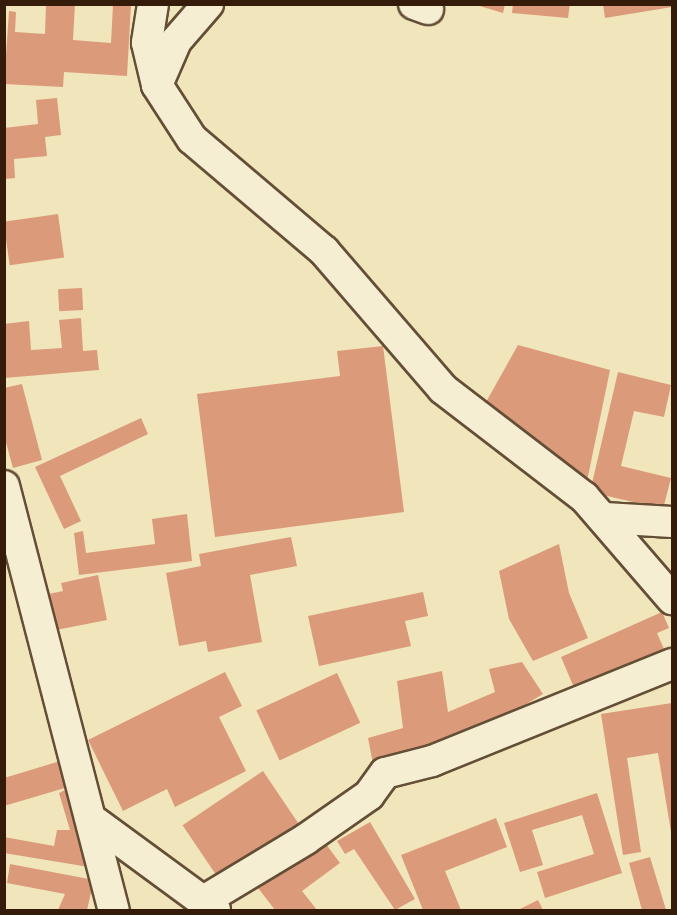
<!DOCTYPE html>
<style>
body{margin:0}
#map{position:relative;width:677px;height:915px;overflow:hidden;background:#f0e5bb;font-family:"Gentium Book Plus",serif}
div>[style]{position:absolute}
.building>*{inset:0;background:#db9b7a;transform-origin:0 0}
.roads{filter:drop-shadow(2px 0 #644e36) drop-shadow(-2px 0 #644e36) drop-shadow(0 2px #644e36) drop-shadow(0 -2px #644e36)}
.minor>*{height:30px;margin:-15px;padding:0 15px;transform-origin:15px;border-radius:15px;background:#f5eed3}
span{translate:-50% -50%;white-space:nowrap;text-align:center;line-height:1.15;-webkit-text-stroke:4.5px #f5eed3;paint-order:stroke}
.frame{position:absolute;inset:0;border:6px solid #351b09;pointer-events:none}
</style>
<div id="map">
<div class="building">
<i style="clip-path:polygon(46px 4px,75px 4px,73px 40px,111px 43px,113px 5px,131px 5px,127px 76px,64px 72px,63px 87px,4px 84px,9px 11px,16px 12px,15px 32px,45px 34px)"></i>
<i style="clip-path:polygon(473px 4px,505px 4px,503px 13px)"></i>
<i style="clip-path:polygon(513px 4px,570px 4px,568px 18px,512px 13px)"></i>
<i style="clip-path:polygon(603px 4px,672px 4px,672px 7px,605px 18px)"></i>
<i style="clip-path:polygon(57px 98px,61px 135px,45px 137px,47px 156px,14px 159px,15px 178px,4px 179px,4px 128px,38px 124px,36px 100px)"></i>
<i style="left:58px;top:214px;width:44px;height:55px;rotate:82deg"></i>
<i style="left:82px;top:288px;width:22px;height:24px;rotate:87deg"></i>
<i style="clip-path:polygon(81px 318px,83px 351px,97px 350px,99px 370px,4px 378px,4px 324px,29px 321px,31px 350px,62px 348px,59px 320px)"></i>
<i style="clip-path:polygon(518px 345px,610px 370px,586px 486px,481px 411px)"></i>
<i style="clip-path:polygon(383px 346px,404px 512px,215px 537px,197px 394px,340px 376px,337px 351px)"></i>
<i style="clip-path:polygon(618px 372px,671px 385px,664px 417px,634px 411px,621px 466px,671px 478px,663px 509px,590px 492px)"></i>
<i style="clip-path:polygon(22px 384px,42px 460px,13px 468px,4px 435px,4px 388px)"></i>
<i style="clip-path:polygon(141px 418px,148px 434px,60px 476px,81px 521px,64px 529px,35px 467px)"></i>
<i style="clip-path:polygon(187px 514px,192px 561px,79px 575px,74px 533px,83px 531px,86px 553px,155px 544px,152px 519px)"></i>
<i style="clip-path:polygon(291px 537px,297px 566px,250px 575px,262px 642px,208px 652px,206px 641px,179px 646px,166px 573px,201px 566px,199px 554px)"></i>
<i style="clip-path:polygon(559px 544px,569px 593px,588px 638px,533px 661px,509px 619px,499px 571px)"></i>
<i style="clip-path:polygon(98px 575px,107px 620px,46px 632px,39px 596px,63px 591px,61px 583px)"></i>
<i style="clip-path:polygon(423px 592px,428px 616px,405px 621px,411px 646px,319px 666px,308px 616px)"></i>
<i style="clip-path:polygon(662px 612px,669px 628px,657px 633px,664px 649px,575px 690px,561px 657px)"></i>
<i style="clip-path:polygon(522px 662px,543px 694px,442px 754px,373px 764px,368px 738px,403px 728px,397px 681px,442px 671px,448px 712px,495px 692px,489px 669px)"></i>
<i style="clip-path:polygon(225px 672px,242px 706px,219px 717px,246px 771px,175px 807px,167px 789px,123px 811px,88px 740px)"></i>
<i style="left:337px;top:673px;width:55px;height:89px;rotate:65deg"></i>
<i style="clip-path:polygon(672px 703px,672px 838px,658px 753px,627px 758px,641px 852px,623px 855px,601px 714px)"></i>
<i style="clip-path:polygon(67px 759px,101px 869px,4px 853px,4px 837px,54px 846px,57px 830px,70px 830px,59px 793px,75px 785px,4px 806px,4px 778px)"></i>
<i style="left:263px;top:771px;width:70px;height:97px;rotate:56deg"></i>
<i style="clip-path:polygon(597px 793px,622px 873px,545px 898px,537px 872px,594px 854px,582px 815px,532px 830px,543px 865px,520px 872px,504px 823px)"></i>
<i style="clip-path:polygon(496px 818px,507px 847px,445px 871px,461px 910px,423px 910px,401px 855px)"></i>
<i style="clip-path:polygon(370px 822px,415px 899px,395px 910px,354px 849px,345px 854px,337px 841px)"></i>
<i style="clip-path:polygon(320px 836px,340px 863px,302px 891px,317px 910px,275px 910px,255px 884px)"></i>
<i style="clip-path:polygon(650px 857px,666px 910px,642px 910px,629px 863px)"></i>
<i style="clip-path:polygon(10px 864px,94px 880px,87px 910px,58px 910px,65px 894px,7px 883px)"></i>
<i style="clip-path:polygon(538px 900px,543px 910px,518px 910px)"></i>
</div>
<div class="roads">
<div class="minor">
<i style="left:153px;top:4px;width:39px;rotate:99deg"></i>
<i style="left:147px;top:43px;width:43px;rotate:76.6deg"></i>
<i style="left:157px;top:85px;width:64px;rotate:57.1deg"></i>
<i style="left:192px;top:139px;width:173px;rotate:40.3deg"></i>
<i style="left:324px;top:251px;width:182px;rotate:49.2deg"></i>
<i style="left:443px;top:389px;width:178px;rotate:37.5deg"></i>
<i style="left:584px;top:497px;width:135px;rotate:49.2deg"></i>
<i style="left:414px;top:4px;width:15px;rotate:20deg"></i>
<i style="left:157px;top:85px;width:48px;rotate:-66.6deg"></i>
<i style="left:176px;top:41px;width:49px;rotate:-49.1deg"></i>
<i style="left:4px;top:486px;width:438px;rotate:75.5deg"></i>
<i style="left:605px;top:518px;width:67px;rotate:3.4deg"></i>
<i style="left:95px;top:822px;width:149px;rotate:36.3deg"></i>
<i style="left:205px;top:900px;width:118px;rotate:-31.1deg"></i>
<i style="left:306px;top:839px;width:77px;rotate:-34.9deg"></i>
<i style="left:369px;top:795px;width:27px;rotate:-54deg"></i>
<i style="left:385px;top:773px;width:49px;rotate:-14.3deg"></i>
<i style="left:432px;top:761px;width:259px;rotate:-22deg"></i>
</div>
</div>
<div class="frame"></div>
</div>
